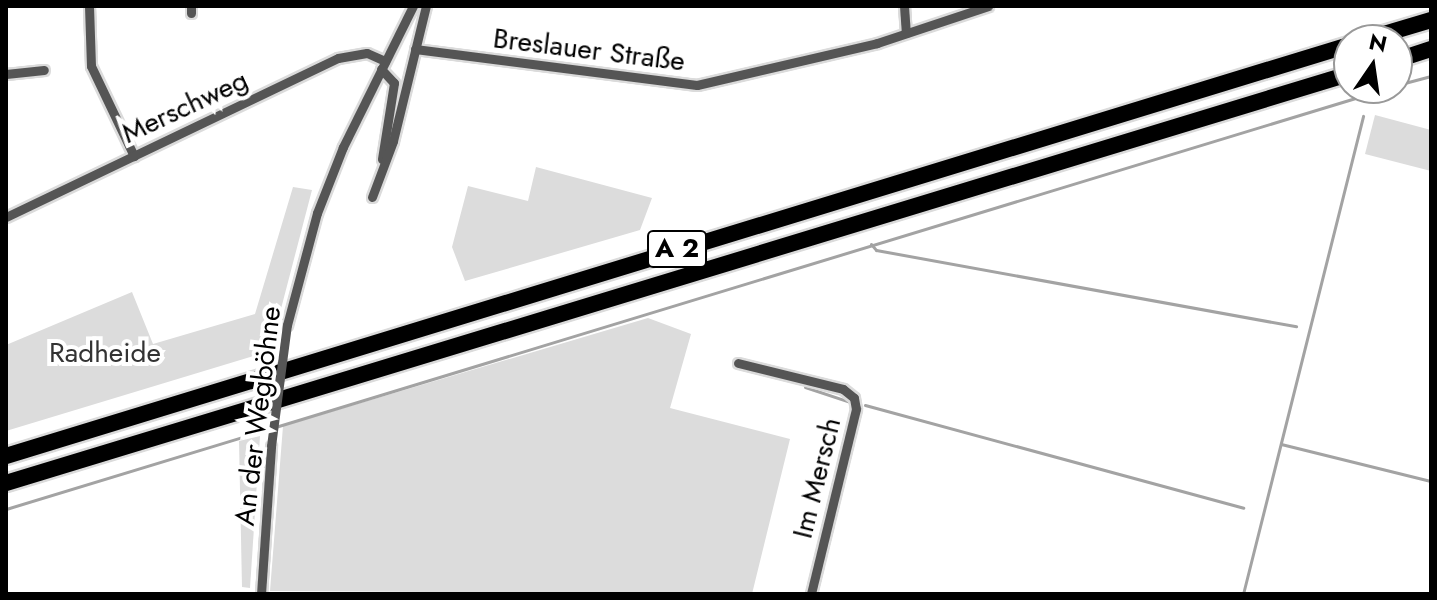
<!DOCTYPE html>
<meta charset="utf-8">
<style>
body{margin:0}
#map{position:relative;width:1437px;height:600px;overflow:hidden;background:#fff;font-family:Jost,sans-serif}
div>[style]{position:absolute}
.green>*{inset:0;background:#dcdcdc}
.stream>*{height:3px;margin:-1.5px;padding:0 1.5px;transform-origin:1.5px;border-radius:1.5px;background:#a3a3a3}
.roads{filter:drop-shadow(2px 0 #dbdbdb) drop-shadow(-2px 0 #dbdbdb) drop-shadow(0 2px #dbdbdb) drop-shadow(0 -2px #dbdbdb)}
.street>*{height:9px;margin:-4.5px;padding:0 4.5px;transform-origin:4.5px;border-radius:4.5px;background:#555}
.highway>*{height:16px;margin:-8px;padding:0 8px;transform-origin:8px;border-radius:8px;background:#000}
.street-bridge>*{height:9px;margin:-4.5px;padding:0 4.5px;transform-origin:4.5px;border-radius:4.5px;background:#555}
span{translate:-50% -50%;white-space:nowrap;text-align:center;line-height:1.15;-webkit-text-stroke:8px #fff;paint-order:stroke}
.shield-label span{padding:2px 6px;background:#fff;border:2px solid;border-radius:6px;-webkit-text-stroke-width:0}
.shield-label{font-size:26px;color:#000;font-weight:700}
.street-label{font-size:28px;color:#000}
.park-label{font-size:28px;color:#333}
.frame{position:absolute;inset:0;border:8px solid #000;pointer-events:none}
.north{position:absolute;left:1333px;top:24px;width:80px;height:80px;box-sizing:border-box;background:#fff;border:2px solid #999;border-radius:50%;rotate:13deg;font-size:22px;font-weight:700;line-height:32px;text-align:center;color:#000}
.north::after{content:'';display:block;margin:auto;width:28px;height:36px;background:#000;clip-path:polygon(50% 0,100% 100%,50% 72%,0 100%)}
</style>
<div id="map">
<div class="green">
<i style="clip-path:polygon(1375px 115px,1431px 130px,1431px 171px,1365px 154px)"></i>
<i style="clip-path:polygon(536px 167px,652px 198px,640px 230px,465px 281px,452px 247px,468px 186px,528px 201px)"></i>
<i style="clip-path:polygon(293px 187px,312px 190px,270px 351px,6px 431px,6px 345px,132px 292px,153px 344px,255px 314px)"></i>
<i style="clip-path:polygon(648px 318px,691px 334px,670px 408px,790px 439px,752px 594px,270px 591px,283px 426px)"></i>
<i style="clip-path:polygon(260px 436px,250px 588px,242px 587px,239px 441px)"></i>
</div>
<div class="stream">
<i style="left:1397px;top:85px;width:35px;rotate:-15deg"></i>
<i style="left:871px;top:244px;width:8px;rotate:50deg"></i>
<i style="left:876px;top:250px;width:427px;rotate:10.3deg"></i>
<i style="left:805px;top:387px;width:47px;rotate:18.4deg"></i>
<i style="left:865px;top:405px;width:392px;rotate:15.2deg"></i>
<i style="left:1281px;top:444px;width:154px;rotate:13.9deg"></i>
<i style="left:6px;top:509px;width:1445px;rotate:-16.94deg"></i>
<i style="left:1243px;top:594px;width:493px;rotate:-75.9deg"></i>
</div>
<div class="roads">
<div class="street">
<i style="left:89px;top:6px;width:60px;rotate:88.1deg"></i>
<i style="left:91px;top:66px;width:100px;rotate:64.5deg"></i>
<i style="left:904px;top:6px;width:27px;rotate:86deg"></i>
<i style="left:191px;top:13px;width:7px;rotate:-90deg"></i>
<i style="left:415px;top:49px;width:284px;rotate:7.3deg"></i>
<i style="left:697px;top:85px;width:185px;rotate:-13.1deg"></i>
<i style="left:877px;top:43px;width:117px;rotate:-18.4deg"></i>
<i style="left:381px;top:69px;width:19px;rotate:47deg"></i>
<i style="left:394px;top:83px;width:77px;rotate:99deg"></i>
<i style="left:6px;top:74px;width:38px;rotate:-6deg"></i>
<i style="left:372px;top:197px;width:60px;rotate:-69.4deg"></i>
<i style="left:393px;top:141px;width:139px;rotate:-76.3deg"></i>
<i style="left:6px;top:217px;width:368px;rotate:-25.6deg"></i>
<i style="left:338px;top:58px;width:29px;rotate:-10deg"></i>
<i style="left:367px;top:53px;width:20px;rotate:24deg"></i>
<i style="left:287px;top:325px;width:116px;rotate:-75deg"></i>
<i style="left:317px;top:213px;width:71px;rotate:-68.5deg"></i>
<i style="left:343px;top:147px;width:157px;rotate:-63.6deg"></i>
<i style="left:738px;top:363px;width:108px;rotate:13.9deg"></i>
<i style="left:843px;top:389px;width:14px;rotate:39deg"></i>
<i style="left:854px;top:398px;width:11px;rotate:80deg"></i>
<i style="left:856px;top:409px;width:190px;rotate:103.7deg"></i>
<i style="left:261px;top:594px;width:148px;rotate:-86.1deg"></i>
</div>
<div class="highway">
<i style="left:1364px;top:40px;width:70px;rotate:-16.6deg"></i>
<i style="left:1397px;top:60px;width:36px;rotate:-18deg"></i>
<i style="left:6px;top:456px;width:1404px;rotate:-17.02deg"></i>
<i style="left:6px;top:483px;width:1404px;rotate:-16.94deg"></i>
</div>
</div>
<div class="street-bridge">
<i style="left:271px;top:446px;width:122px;rotate:-82.5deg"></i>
</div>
<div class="shield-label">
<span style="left:677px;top:249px">A 2</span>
</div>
<div class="street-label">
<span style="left:589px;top:50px;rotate:7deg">Breslauer Straße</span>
<span style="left:185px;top:107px;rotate:-25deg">Merschweg</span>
<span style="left:258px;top:416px;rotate:-83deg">An der Wegböhne</span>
<span style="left:817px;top:478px;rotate:-76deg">Im Mersch</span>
</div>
<div class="park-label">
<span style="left:105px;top:353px">Radheide</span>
</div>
<div class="frame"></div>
<div class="north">N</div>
</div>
